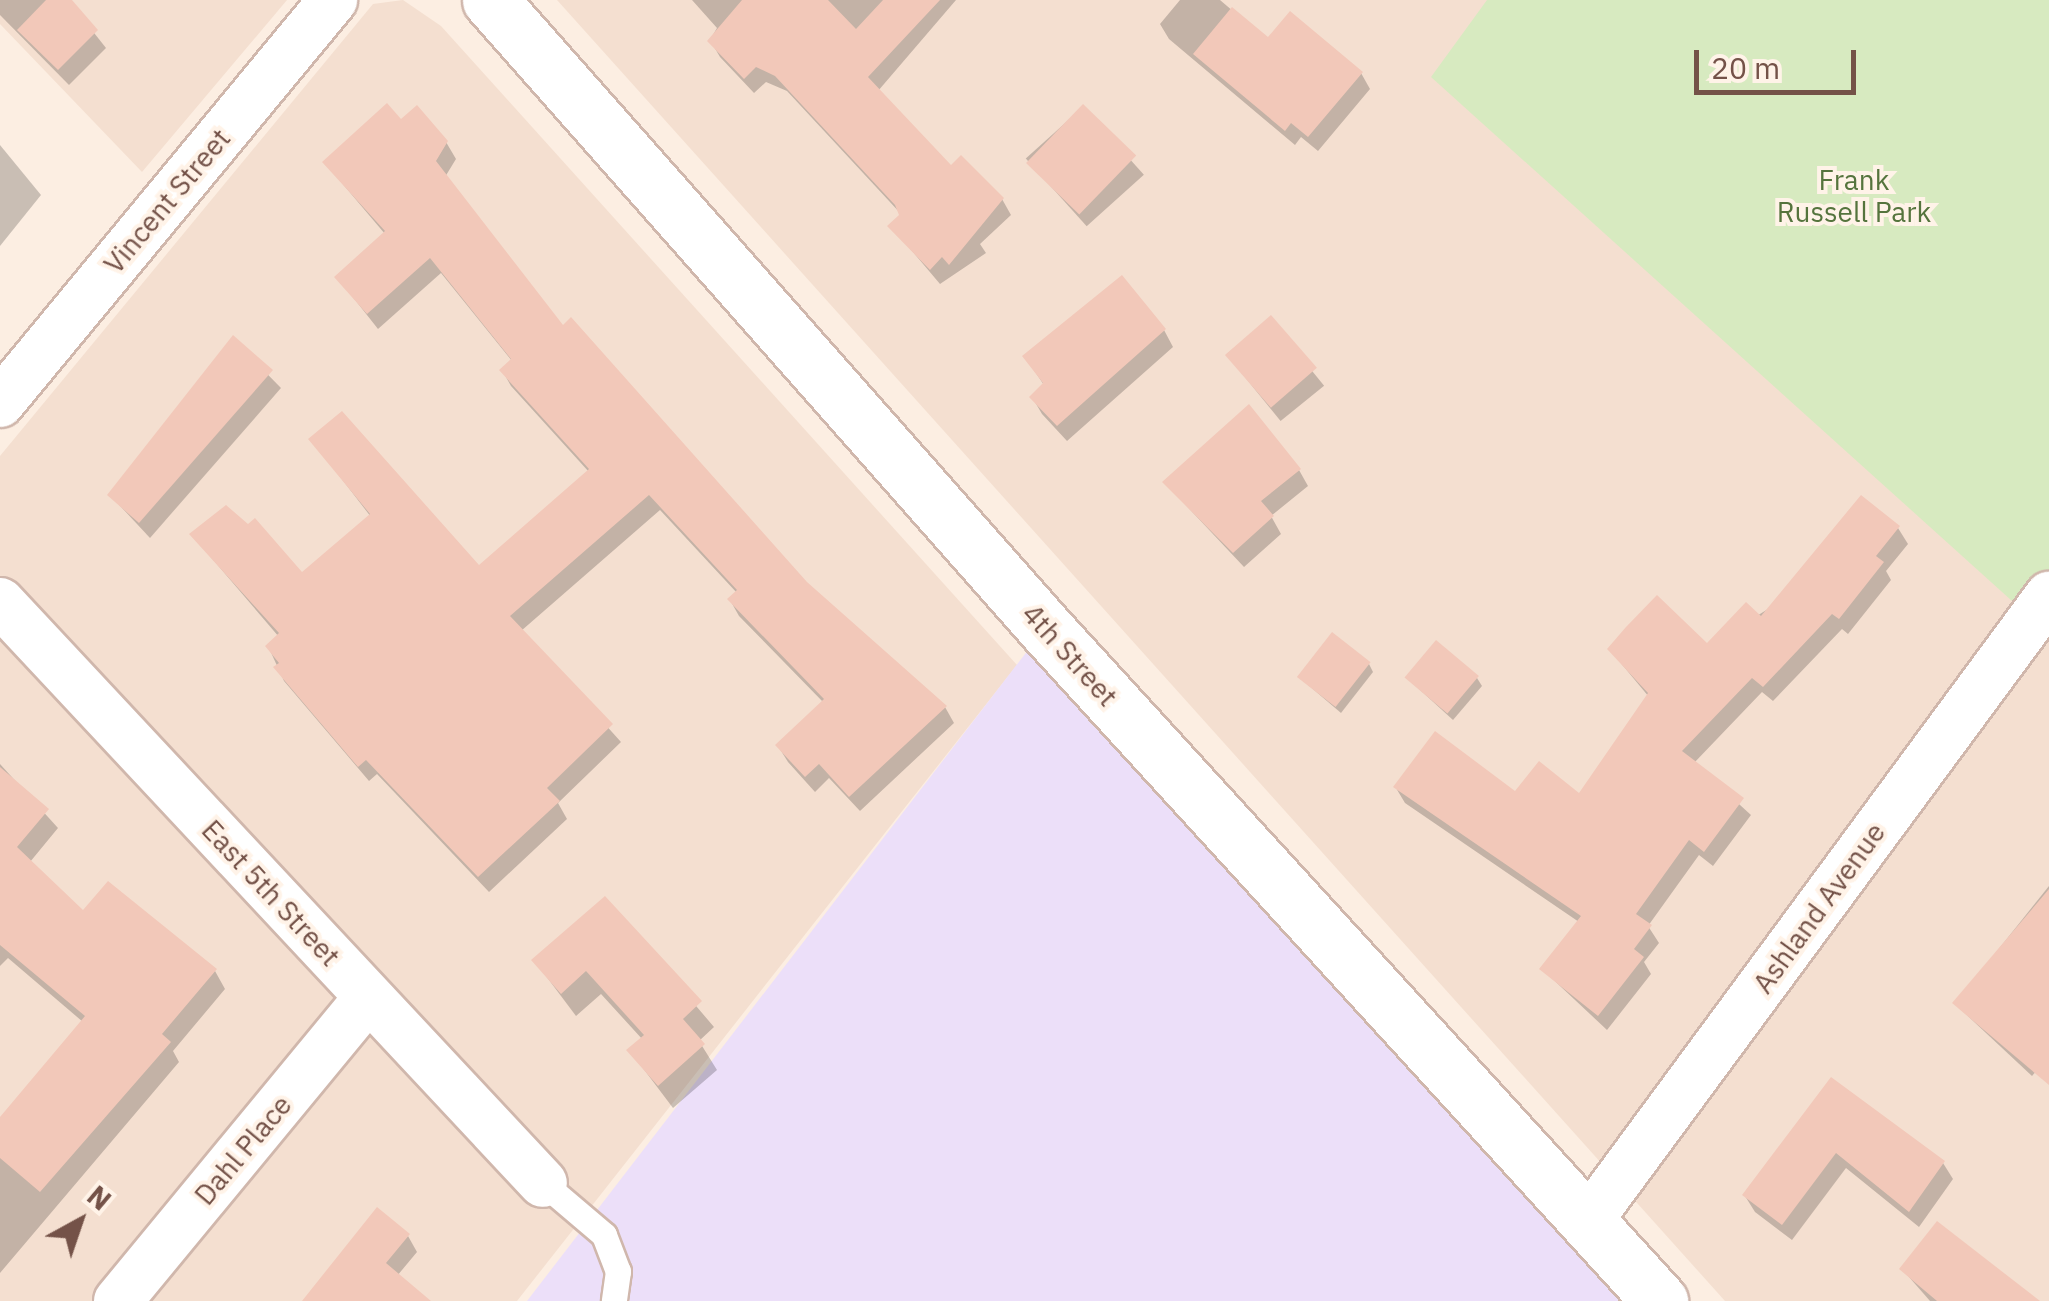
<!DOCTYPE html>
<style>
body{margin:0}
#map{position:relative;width:2049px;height:1301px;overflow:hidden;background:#fceee2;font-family:"IBM Plex Sans",sans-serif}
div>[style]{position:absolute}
.residential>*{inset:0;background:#f4dfd0}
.education>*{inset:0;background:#ecdff9}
.green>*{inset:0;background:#d7eac0}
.shadow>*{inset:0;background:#0003;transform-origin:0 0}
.building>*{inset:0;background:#f2c8b9;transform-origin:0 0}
.roads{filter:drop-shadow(2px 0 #d0b7ac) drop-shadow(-2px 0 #d0b7ac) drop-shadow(0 2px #d0b7ac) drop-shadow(0 -2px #d0b7ac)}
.lane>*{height:25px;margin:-12.5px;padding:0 12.5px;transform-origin:12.5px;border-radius:12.5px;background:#fff}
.street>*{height:48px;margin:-24px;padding:0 24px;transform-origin:24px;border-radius:24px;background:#fff}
.secondary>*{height:55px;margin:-27.5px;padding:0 27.5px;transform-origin:27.5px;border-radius:27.5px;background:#fff}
span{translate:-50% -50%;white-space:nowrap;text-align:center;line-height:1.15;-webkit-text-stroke:8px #fff3e8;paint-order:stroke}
.park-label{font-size:28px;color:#55743d}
.street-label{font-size:28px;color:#745248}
.north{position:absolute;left:30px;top:1171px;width:100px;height:100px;-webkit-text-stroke:8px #fff3e8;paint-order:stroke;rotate:40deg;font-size:28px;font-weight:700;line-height:40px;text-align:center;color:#745248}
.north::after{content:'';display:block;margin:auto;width:35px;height:45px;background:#745248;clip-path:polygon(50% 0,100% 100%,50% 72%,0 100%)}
.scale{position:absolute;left:1694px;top:50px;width:162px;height:45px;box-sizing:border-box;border:5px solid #745248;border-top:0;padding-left:12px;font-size:30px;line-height:35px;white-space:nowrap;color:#745248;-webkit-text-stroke:8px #fff3e8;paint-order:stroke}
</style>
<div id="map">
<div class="residential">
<i style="clip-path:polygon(0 0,287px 0,142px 172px,0 24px)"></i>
<i style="clip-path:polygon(403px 0,441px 26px,1017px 665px,517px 1301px,0 1301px,0 456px,373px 4px)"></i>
<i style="clip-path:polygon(557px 0,2049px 0,2049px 1301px,1725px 1301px)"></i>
</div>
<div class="education">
<i style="clip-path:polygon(1045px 628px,1659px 1301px,527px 1301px)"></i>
</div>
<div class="green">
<i style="clip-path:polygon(1487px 0,2049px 0,2049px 596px,2032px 619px,1431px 77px)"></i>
</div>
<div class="shadow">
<i style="clip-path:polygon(0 0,68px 0,106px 48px,69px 85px,0 15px)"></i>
<i style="clip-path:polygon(692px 0,956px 0,878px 91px,950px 168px,1002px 199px,1011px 215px,980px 244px,986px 253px,940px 284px,891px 226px,902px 215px,787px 91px,766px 82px,754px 93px,720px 57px,710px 40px,717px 28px)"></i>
<i style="clip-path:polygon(1180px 0,1220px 0,1268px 41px,1361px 73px,1370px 89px,1318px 151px,1301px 137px,1295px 145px,1169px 39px,1160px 24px)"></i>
<i style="left:1083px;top:107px;width:91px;height:77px;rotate:48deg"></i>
<i style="clip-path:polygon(401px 122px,446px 142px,456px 159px,445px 177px,563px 329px,805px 584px,945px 707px,954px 723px,860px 811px,829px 778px,815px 792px,788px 762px,778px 746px,824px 703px,739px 616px,730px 600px,737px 593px,660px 510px,521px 631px,621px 742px,558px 803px,567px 819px,489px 892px,377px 774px,369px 781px,284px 681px,268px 646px,279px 637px,192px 535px,302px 576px,371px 517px,311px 439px,478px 568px,589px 472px,511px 386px,502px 370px,512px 361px,441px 273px,378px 329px,337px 277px,385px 234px,325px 163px)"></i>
<i style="clip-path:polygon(0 145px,41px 195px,0 246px)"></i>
<i style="left:1270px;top:319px;width:86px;height:56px;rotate:51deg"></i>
<i style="clip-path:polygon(1164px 330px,1173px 347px,1067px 441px,1042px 414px,1032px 397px,1044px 385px,1025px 357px)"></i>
<i style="clip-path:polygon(233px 339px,281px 388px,150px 538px,110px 495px)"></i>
<i style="clip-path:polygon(1299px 470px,1308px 486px,1271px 516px,1281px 534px,1244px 567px,1165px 483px)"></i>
<i style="clip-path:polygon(1898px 528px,1908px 544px,1886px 571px,1891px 580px,1848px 634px,1842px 629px,1773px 701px,1762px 692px,1694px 763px,1751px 815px,1713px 866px,1699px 855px,1648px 926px,1659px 943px,1644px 962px,1651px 974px,1607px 1030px,1542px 969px,1579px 922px,1405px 803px,1396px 788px,1580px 797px,1649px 697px,1610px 650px,1707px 647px)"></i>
<i style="clip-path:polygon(1369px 664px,1373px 672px,1341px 713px,1300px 678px)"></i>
<i style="clip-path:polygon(1407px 678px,1477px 678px,1482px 686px,1453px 720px)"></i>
<i style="clip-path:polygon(0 764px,58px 828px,30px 862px,84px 914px,215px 971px,225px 989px,173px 1051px,179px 1062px,0 1273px,0 1121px,83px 1022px,8px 958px,0 966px)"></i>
<i style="clip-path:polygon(2049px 886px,2049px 1056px,2032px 1076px,1955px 1004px)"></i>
<i style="clip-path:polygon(605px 899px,714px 1027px,699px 1041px,717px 1070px,673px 1108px,630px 1051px,643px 1040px,601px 994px,576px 1016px,534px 960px)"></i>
<i style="clip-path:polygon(1832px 1080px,1943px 1163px,1953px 1179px,1919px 1227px,1846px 1168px,1792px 1240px,1755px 1212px,1745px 1196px)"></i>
<i style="clip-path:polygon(408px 1236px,417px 1252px,397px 1276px,413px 1301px,304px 1301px)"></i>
<i style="clip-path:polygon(1902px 1269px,2035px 1301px,1930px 1301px)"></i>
</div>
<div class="building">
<i style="clip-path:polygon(46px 0,72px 0,98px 30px,58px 70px,17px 30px)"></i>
<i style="clip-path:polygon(742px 0,828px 0,856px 29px,883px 0,940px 0,868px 77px,951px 165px,961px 155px,1004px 198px,949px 265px,942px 257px,930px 270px,887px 226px,899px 215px,895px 205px,775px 76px,756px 67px,744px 79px,707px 41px)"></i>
<i style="clip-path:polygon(1232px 7px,1268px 37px,1290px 11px,1363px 72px,1308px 137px,1291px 123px,1285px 131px,1193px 54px)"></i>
<i style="clip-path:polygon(387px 103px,401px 119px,417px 105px,448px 141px,436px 161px,563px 325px,571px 317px,807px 582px,947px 706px,849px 797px,819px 764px,805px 777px,775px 745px,824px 699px,727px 599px,737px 590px,649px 495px,510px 616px,613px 724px,547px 788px,560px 801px,478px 877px,366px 760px,358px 767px,273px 667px,279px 663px,265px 646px,279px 633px,189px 534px,226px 505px,248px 524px,255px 518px,302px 572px,370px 514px,308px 439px,342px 411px,479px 565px,589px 469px,499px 370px,511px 359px,430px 258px,367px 314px,334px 277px,385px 231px,322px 162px)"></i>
<i style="left:1083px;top:104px;width:74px;height:82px;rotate:44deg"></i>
<i style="clip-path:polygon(1122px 275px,1166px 329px,1057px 426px,1029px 397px,1043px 383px,1022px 356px)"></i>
<i style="left:1271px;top:315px;width:70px;height:61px;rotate:49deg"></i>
<i style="clip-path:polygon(233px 335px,273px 370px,139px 523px,107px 495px)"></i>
<i style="clip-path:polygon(1249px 404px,1301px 469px,1261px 501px,1274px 516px,1233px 553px,1162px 482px)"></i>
<i style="clip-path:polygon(1861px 495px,1900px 526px,1876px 556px,1884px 562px,1839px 619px,1832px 614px,1763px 687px,1752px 678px,1682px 751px,1744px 798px,1704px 852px,1689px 840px,1636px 914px,1652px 925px,1634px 949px,1644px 957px,1598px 1016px,1539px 969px,1581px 916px,1393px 787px,1435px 731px,1515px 791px,1539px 761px,1579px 793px,1648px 693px,1607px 649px,1626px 627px,1657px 595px,1707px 643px,1746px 602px,1761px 616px)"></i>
<i style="left:1332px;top:632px;width:49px;height:57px;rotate:38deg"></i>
<i style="left:1436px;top:640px;width:56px;height:49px;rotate:40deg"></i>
<i style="clip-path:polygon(0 767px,49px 809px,17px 847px,83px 910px,108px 881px,217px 969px,162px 1034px,171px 1042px,40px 1192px,0 1158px,0 1117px,85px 1016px,0 945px)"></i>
<i style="clip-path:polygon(2049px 889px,2049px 1085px,1952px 1003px)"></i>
<i style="clip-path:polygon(605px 896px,702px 1001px,683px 1019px,705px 1044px,658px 1086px,626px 1050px,644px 1035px,586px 971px,561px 994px,531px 960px)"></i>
<i style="clip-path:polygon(1831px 1077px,1945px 1161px,1909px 1212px,1836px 1153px,1782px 1225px,1742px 1195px)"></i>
<i style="clip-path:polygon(377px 1207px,410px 1234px,386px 1263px,431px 1301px,302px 1301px)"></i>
<i style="clip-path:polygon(1937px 1221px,2040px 1301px,1937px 1301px,1899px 1269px)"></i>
</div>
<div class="roads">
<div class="lane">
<i style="left:543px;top:1183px;width:80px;rotate:40.4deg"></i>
<i style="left:604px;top:1235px;width:39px;rotate:69deg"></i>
<i style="left:618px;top:1271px;width:30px;rotate:98deg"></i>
</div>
<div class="street">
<i style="left:0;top:403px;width:523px;rotate:-50.43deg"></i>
<i style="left:0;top:602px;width:795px;rotate:46.94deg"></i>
<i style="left:1588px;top:1221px;width:777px;rotate:-53.59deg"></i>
<i style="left:118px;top:1301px;width:393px;rotate:-50.5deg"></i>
</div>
<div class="secondary">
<i style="left:490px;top:0;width:838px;rotate:48.53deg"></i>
<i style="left:1045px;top:628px;width:912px;rotate:47.58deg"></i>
</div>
</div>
<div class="park-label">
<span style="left:1854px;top:196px">Frank<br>Russell Park</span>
</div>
<div class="street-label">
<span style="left:167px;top:201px;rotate:-50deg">Vincent Street</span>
<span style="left:1070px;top:655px;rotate:48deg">4th Street</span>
<span style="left:271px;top:893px;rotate:47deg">East 5th Street</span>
<span style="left:1819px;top:908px;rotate:-54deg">Ashland Avenue</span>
<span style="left:243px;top:1150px;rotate:-50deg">Dahl Place</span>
</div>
<div class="north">N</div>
<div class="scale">20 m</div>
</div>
